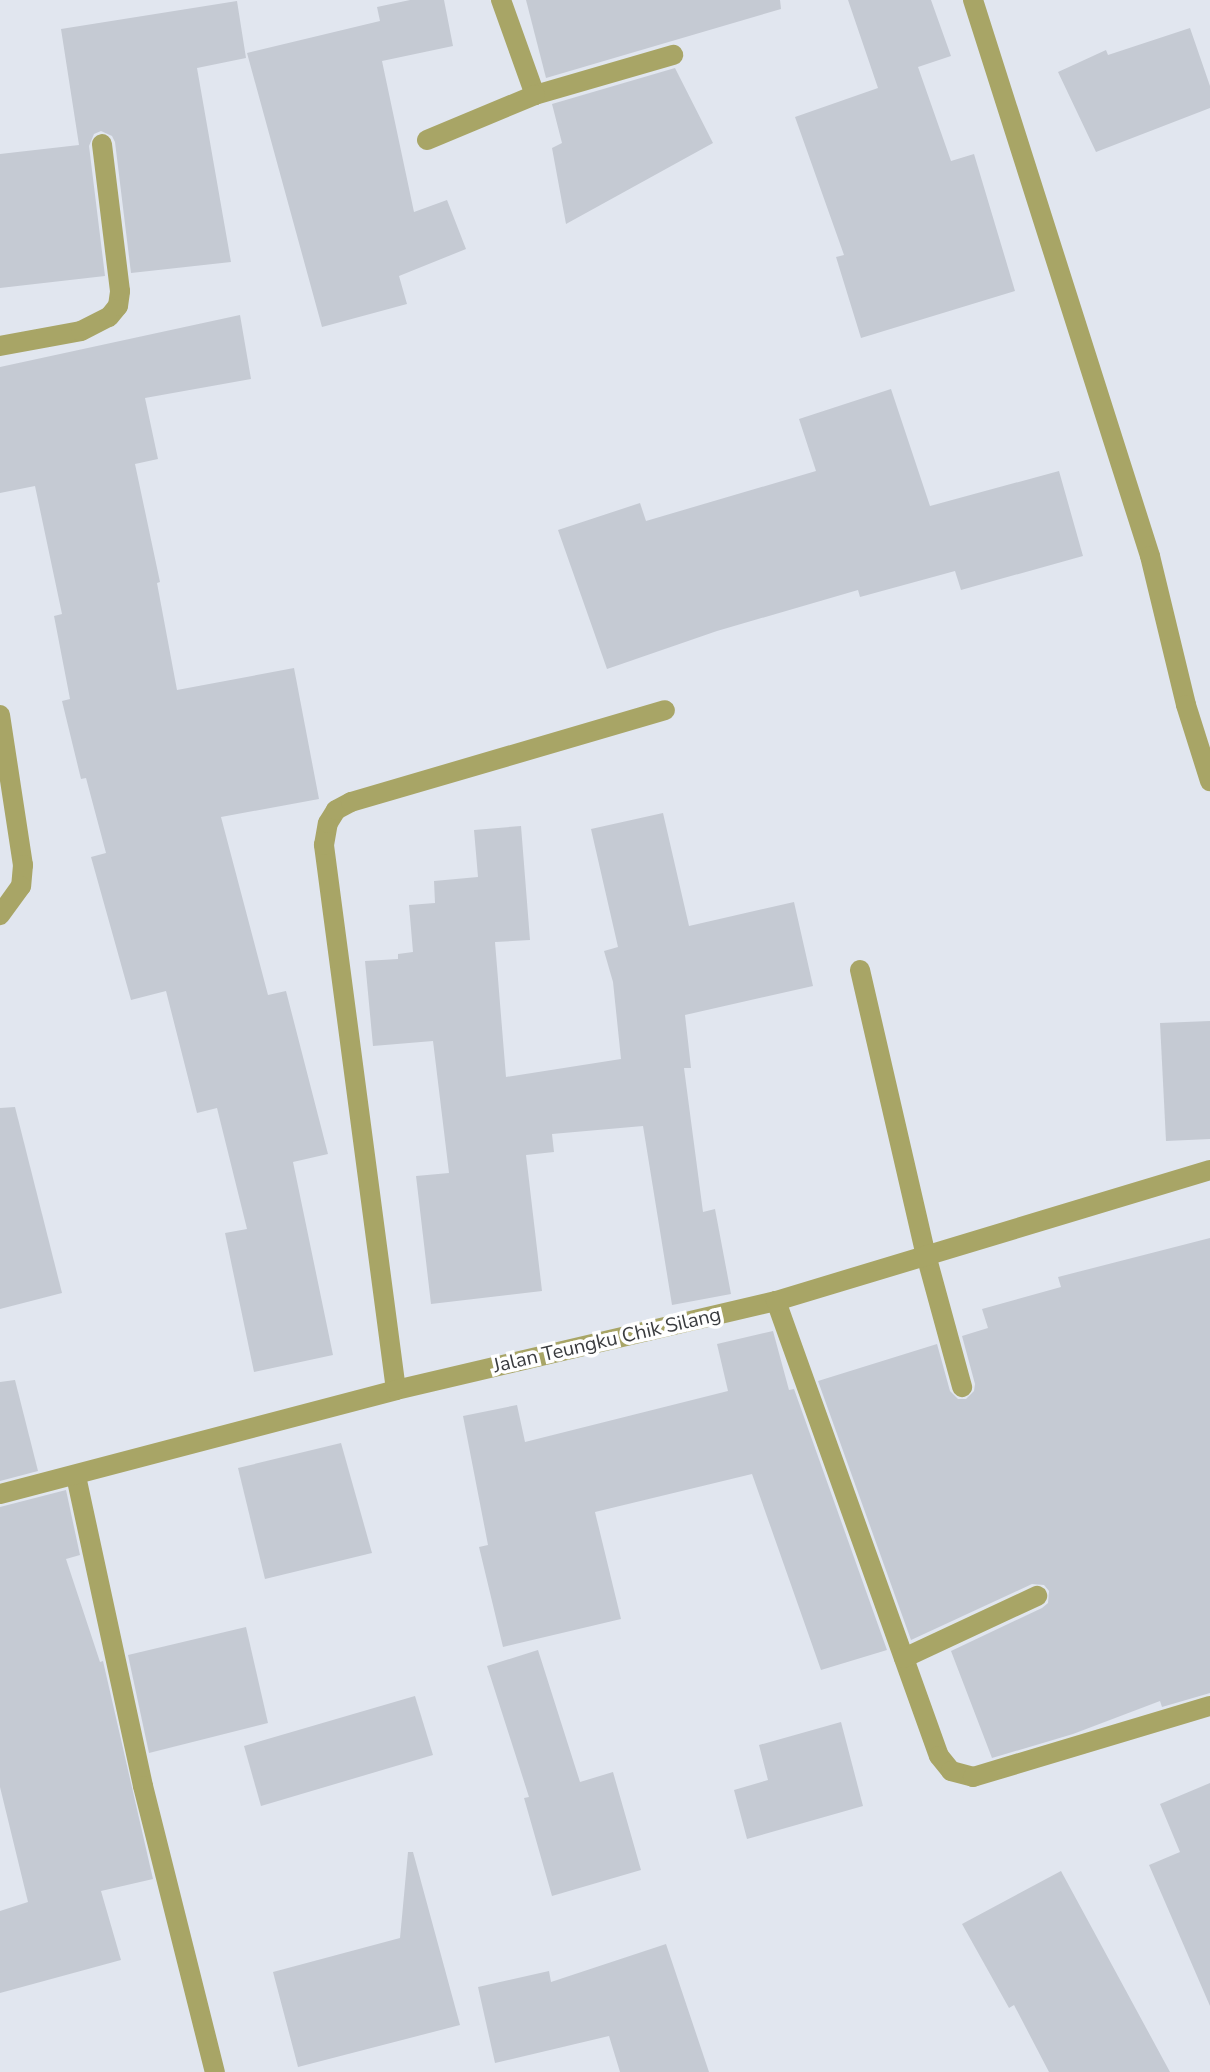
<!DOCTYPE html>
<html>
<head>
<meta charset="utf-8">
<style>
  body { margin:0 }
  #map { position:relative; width:1210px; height:2072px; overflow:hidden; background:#e1e6ef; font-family:"Nunito Sans",sans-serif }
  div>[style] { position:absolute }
  .building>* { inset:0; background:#c5cad3 }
  .service>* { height:20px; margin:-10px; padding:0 10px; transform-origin:10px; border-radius:10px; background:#a8a566 }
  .minor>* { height:20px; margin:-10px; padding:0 10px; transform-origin:10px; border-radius:10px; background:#a8a566 }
  .tertiary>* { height:20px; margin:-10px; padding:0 10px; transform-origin:10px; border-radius:10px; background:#a8a566 }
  span { translate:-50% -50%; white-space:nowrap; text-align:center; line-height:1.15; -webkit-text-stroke:7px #fff; paint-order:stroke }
  .street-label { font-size:20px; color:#3a3c3f }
</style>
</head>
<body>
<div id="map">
  <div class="building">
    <i style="clip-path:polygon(410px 0,444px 0,453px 46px,382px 61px,414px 212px,447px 200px,466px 249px,399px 276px,407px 304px,322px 327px,247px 53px,380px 21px,377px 7px)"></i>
    <i style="clip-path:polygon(526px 0,780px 0,781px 9px,546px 78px)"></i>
    <i style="clip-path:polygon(848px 0,931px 0,951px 56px,918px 67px,951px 161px,974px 154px,1015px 291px,861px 338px,836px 257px,844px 255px,795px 117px,878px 88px)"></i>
    <i style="clip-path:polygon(237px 1px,246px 58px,197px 68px,231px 262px,131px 273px,115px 142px,112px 136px,101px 131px,94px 134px,89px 146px,105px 276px,0 288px,0 154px,79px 145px,61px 29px)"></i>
    <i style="clip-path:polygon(1190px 28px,1210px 86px,1210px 108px,1096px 152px,1058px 72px,1106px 50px,1108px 55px)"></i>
    <i style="clip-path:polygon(675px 68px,713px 143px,566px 224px,552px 148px,562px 143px,552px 104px)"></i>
    <i style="clip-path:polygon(240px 315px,251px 379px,145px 398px,158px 459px,135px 464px,160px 582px,157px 583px,177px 690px,294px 668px,319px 799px,221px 817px,268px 995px,286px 991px,328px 1154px,293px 1162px,333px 1355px,254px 1372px,225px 1233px,247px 1229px,217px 1108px,197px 1113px,166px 991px,131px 1000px,91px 857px,106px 853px,86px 778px,81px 779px,62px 701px,70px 699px,54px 616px,62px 614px,35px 486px,0 493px,0 367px)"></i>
    <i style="clip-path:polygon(891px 389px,930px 506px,1059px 471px,1083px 556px,961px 590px,955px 571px,860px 597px,858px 590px,717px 631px,607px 669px,558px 530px,640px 503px,646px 521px,816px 471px,799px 419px)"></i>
    <i style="clip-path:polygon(663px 813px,689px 926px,794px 902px,813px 986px,685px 1015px,691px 1068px,684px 1068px,703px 1212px,715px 1209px,731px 1294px,672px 1305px,643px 1126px,552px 1134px,554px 1152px,526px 1155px,542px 1291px,431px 1304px,416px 1176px,449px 1173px,433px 1041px,373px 1046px,365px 961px,398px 959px,398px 954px,413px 952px,409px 905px,435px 903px,434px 881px,478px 877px,474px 830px,521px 826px,530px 940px,495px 942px,506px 1077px,621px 1059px,613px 982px,604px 951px,618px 947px,591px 829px)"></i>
    <i style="clip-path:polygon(1210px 1021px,1210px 1139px,1166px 1141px,1160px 1023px)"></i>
    <i style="clip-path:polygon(15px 1107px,62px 1293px,0 1309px,0 1108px)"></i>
    <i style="clip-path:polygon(1210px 1238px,1210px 1693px,1162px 1707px,1160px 1701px,1073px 1734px,992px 1758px,951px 1651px,1042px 1608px,1048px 1603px,1049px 1591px,1044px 1585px,1032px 1584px,911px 1640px,818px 1381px,937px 1344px,950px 1391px,958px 1399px,966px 1399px,974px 1391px,975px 1384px,962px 1336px,988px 1328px,982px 1309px,1061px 1287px,1058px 1277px)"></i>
    <i style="clip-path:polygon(773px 1331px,789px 1390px,794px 1389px,887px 1650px,821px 1670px,752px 1474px,595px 1512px,621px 1619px,503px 1647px,479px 1547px,488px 1545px,463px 1416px,517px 1405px,525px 1442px,728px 1391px,717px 1344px)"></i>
    <i style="clip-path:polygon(15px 1380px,38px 1471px,0 1481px,0 1382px)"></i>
    <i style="clip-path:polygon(341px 1443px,372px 1553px,265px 1579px,238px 1468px)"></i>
    <i style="clip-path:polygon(66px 1490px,80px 1555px,66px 1559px,100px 1662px,103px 1661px,153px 1879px,101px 1891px,121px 1960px,0 1993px,0 1911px,28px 1902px,0 1787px,0 1507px)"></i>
    <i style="clip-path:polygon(246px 1627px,268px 1723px,149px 1753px,128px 1655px)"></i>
    <i style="clip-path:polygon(538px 1650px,580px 1782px,613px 1772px,641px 1870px,552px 1896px,524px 1798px,529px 1797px,487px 1666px)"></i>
    <i style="clip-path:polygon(415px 1696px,433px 1755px,261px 1806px,244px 1746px)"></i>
    <i style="clip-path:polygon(841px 1722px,863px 1806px,747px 1839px,734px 1790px,768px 1780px,759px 1745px)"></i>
    <i style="clip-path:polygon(1210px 1783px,1210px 2006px,1149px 1865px,1180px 1852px,1160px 1804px)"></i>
    <i style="clip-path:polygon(408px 1852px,413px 1852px,460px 2025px,298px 2067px,273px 1972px,400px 1938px)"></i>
    <i style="clip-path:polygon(1061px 1871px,1170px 2072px,1049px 2072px,1014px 2005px,1009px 2008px,962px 1924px)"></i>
    <i style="clip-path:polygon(666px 1944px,709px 2072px,620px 2072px,609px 2036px,495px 2063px,478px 1987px,549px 1971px,551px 1982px)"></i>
  </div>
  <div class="service">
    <i style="left:860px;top:970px;width:293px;rotate:77deg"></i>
    <i style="left:926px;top:1255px;width:137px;rotate:74.7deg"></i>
  </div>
  <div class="minor">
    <i style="left:501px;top:0;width:101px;rotate:70.3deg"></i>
    <i style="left:535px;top:95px;width:144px;rotate:-16.2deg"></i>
    <i style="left:973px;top:0;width:583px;rotate:72.34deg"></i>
    <i style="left:1150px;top:556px;width:153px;rotate:76.4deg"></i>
    <i style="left:1186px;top:705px;width:80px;rotate:72.5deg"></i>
    <i style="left:427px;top:140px;width:117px;rotate:-22.6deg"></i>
    <i style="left:0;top:346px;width:82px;rotate:-10.5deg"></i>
    <i style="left:81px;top:331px;width:31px;rotate:-27deg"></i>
    <i style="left:109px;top:317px;width:14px;rotate:-51deg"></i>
    <i style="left:118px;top:306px;width:15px;rotate:-82deg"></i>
    <i style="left:120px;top:291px;width:148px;rotate:-97deg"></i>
    <i style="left:0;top:715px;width:152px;rotate:81.3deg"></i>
    <i style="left:23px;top:865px;width:21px;rotate:95deg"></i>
    <i style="left:21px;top:886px;width:36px;rotate:126deg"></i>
    <i style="left:776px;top:1301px;width:483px;rotate:70.3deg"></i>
    <i style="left:939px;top:1756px;width:19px;rotate:51deg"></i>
    <i style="left:951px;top:1771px;width:23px;rotate:15deg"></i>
    <i style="left:973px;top:1777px;width:247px;rotate:-16.7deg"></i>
    <i style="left:396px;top:1390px;width:550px;rotate:-97.53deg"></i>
    <i style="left:324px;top:845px;width:22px;rotate:-80deg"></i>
    <i style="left:328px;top:823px;width:15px;rotate:-58deg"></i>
    <i style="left:336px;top:810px;width:17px;rotate:-28deg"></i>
    <i style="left:351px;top:802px;width:327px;rotate:-16.3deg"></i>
    <i style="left:76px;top:1476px;width:317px;rotate:77.8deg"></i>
    <i style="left:143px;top:1786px;width:295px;rotate:75.9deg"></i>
    <i style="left:904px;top:1658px;width:147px;rotate:-25deg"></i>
  </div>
  <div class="tertiary">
    <i style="left:0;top:1494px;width:409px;rotate:-14.7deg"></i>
    <i style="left:396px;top:1390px;width:390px;rotate:-13.2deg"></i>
    <i style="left:776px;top:1301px;width:453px;rotate:-16.8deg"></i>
  </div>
  <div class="street-label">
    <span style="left:607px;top:1340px;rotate:-13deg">Jalan Teungku Chik Silang</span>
  </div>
</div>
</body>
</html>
